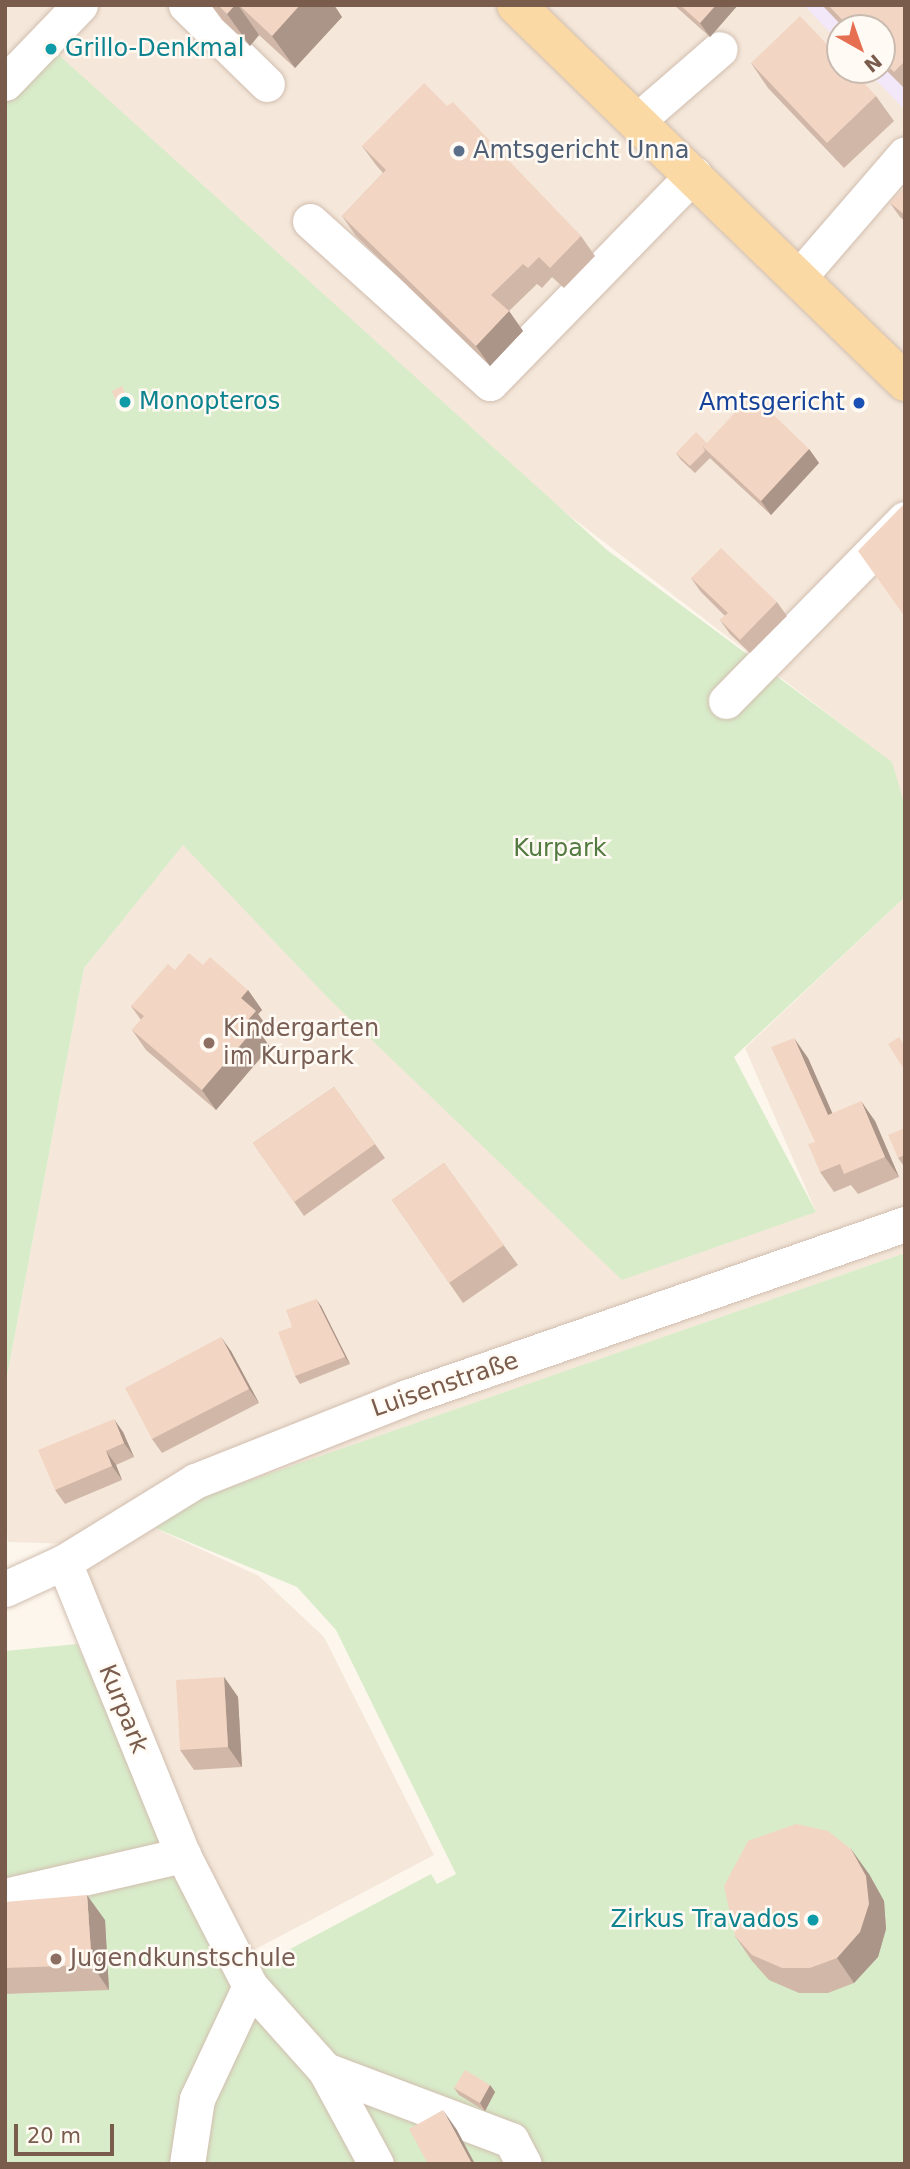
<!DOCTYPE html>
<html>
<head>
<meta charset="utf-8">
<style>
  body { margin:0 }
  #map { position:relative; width:910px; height:2169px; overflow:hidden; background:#fdf6ec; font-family:"DejaVu Sans",sans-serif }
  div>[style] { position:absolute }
  .residential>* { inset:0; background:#f5e8da }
  .education>* { inset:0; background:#f3e8fa }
  .green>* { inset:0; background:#d8ecc9 }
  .roads { filter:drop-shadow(0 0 2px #d1beb0) drop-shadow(0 0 2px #d1beb0) }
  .minor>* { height:35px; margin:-17.5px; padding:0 17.5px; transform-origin:17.5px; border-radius:17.5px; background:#fff }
  .major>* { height:38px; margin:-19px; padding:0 19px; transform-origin:19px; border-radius:19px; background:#fbd9a5 }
  .wall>* { inset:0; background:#d1b7a8 }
  .shaded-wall>* { inset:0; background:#aa9588 }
  .building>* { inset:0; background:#f3d5c3 }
  .dots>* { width:19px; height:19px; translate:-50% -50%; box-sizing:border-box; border:4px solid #fffaf3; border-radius:50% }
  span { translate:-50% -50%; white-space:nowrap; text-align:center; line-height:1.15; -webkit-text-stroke:5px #fffaf3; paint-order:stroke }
  .culture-label { font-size:24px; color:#0d838f }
  .left { translate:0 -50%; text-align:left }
  .right { translate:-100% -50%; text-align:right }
  .service-label { font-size:24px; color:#4e5e75 }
  .transit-label { font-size:24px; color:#164399 }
  .park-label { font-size:24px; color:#537a41 }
  .education-label { font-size:24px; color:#785e54 }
  .street-label { font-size:24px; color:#7a5c4d }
  .frame { position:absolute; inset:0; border:7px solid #7a5c4d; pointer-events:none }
  .north { position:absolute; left:826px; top:14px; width:70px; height:70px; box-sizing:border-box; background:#fffaf3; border:2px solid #cabbb1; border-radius:50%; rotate:140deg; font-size:19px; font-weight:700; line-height:28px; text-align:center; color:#7a5c4d }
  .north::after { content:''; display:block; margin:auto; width:24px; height:32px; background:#e76f51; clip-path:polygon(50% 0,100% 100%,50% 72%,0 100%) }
  .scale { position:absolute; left:14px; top:2124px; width:100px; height:32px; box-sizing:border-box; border:4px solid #7a5c4d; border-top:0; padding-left:9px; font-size:21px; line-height:24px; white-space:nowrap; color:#7a5c4d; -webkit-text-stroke:5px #fffaf3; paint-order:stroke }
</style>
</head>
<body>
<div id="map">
  <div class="residential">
    <i style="clip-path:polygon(evenodd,5px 5px,905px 5px,905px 806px,891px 762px,5px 83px,5px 5px,840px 28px,882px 28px,882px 70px,840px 70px,840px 28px)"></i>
    <i style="clip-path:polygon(183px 844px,816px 1212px,745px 1048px,905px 897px,905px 1253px,137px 1520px,259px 1576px,324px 1637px,434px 1855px,254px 1950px,193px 1843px,76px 1544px,8px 1542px,5px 1510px,5px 1387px,84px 968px)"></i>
  </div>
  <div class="education">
    <i style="clip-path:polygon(804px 5px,905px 5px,905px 110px,866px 70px,882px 70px,882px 28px,840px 28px,840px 43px)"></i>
  </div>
  <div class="green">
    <i style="clip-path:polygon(41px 39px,607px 550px,892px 762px,905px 806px,905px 897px,734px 1057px,816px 1212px,622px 1280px,329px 999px,183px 845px,84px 968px,5px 1387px,5px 83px)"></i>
    <i style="clip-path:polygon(905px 1253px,905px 2164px,5px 2164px,5px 1651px,77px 1644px,170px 1852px,258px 1975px,264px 1972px,260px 1965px,431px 1874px,437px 1884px,456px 1874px,336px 1630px,297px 1587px,136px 1520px)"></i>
  </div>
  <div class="roads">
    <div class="minor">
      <i style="left:186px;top:5px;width:113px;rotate:44.3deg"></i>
      <i style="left:5px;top:83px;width:108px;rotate:-46.1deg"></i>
      <i style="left:638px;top:120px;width:108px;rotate:-40.9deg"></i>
      <i style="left:310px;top:221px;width:242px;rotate:42deg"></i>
      <i style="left:490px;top:383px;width:292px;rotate:-45.7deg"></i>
      <i style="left:799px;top:277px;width:162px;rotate:-49.2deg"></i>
      <i style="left:726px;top:701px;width:255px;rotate:-45.5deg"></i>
      <i style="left:64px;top:1562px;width:316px;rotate:67.9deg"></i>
      <i style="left:183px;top:1855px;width:147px;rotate:62.9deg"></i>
      <i style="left:250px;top:1986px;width:113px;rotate:48.2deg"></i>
      <i style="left:325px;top:2070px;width:107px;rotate:61.5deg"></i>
      <i style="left:5px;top:1589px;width:65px;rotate:-24.6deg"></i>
      <i style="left:64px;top:1562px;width:154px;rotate:-31.7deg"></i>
      <i style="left:195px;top:1481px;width:228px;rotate:-21.6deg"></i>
      <i style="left:407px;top:1397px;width:527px;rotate:-19.16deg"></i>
      <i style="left:5px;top:1896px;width:183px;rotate:-13deg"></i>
      <i style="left:325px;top:2070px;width:199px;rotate:20.6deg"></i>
      <i style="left:511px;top:2140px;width:27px;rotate:62deg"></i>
      <i style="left:187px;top:2164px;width:66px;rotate:-81.3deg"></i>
      <i style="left:197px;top:2099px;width:125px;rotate:-64.9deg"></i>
    </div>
    <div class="major">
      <i style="left:516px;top:5px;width:542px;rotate:44.1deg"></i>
    </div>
  </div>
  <div class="wall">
    <i style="clip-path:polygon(211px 5px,334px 5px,342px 17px,295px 68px,259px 35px,250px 46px,222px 20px)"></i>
    <i style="clip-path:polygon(674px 5px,738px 5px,710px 37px)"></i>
    <i style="clip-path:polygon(822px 5px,905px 5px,905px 89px,882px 66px,882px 28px,844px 28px)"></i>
    <i style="clip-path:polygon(751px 63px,876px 96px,894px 121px,844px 168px,768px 88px)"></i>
    <i style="clip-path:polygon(447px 106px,581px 236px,595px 256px,564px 288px,552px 277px,542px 288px,537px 284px,509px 311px,523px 331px,490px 366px,356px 236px,342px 216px,383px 173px,376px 165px,362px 146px)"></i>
    <i style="clip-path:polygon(905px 188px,905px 221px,900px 217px,890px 203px)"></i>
    <i style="clip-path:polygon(127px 394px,132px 404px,121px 409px,116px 401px)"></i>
    <i style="clip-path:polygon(707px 443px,809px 449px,819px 463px,771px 515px,713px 461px,710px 458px,695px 473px,681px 460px,676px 453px)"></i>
    <i style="clip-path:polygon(691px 578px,777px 602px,787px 616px,750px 653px,730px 634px,720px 620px,725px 616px,701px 592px)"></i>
    <i style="clip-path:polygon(175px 970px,248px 990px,262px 1010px,258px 1014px,270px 1031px,263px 1037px,270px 1047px,216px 1110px,146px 1050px,132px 1030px,141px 1020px,131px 1006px)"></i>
    <i style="clip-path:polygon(808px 1058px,832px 1113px,875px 1121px,899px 1177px,858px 1194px,851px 1185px,834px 1192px,820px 1172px,815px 1142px)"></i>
    <i style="clip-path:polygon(334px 1087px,385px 1158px,304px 1216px,253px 1143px)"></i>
    <i style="clip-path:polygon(905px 1128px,905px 1164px,903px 1165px,898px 1158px)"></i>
    <i style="clip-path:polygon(444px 1163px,518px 1265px,463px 1303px,392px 1200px)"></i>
    <i style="clip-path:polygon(321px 1306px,350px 1364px,300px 1384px,295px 1376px,292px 1327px)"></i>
    <i style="clip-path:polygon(231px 1351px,259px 1403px,162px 1453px,152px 1439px)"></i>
    <i style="clip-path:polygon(123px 1432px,134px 1457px,116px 1465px,122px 1480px,65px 1504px,55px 1490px)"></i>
    <i style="clip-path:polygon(224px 1677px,238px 1697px,242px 1767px,194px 1770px,180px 1750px)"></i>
    <i style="clip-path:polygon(869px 1874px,884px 1901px,886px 1929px,878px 1957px,854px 1983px,828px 1993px,799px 1993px,769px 1980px,752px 1961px,735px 1936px)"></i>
    <i style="clip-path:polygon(5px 1902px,105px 1920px,109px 1990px,5px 1994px)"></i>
    <i style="clip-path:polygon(490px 2085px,495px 2092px,485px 2111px,459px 2095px,454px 2088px)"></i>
  </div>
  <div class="shaded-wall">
    <i style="clip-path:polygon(235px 5px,238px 5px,259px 35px,250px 46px,227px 14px)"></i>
    <i style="clip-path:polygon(300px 5px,334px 5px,342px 17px,295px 68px,272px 36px)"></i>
    <i style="clip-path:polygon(716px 5px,738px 5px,710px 37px,700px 23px)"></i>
    <i style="clip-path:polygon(509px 311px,523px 331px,490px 366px,476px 346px)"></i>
    <i style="clip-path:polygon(809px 449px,819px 463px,771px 515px,761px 501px)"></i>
    <i style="clip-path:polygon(248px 990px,262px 1010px,258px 1014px,270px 1031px,263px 1037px,270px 1047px,216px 1110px,202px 1090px,248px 1020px,241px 998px)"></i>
    <i style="clip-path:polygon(794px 1038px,808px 1058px,842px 1135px,828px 1115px)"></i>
    <i style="clip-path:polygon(861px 1101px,875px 1121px,899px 1177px,885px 1157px)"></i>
    <i style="clip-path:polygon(316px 1299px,321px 1306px,350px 1364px,345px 1357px)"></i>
    <i style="clip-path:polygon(221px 1337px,231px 1351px,259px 1403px,249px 1389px)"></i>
    <i style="clip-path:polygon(114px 1419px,123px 1432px,134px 1457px,124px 1443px)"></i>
    <i style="clip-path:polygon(106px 1451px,116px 1465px,122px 1480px,112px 1466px)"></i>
    <i style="clip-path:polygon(224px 1677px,238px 1697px,242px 1767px,228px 1747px)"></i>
    <i style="clip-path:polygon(851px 1849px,869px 1874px,884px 1901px,886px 1929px,878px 1957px,854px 1983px,837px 1958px)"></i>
    <i style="clip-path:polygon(87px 1895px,105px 1920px,109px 1990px,92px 1965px)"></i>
    <i style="clip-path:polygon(490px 2085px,495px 2092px,485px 2111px,480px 2103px)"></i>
    <i style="clip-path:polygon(443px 2110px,457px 2130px,475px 2164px,472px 2164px)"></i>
  </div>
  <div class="building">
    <i style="clip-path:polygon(218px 5px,235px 5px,227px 14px)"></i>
    <i style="clip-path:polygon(239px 5px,300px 5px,272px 36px)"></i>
    <i style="clip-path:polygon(680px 5px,716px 5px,700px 23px)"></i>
    <i style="clip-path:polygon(828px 5px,905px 5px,905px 61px,894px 72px,882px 60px,882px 28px,850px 28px)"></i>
    <i style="clip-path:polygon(800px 16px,840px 58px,840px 70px,852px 70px,876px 96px,827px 143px,751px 63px)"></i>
    <i style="clip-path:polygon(424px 83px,447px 106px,453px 102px,581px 236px,550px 268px,539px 257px,528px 268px,523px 264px,491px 295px,509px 311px,476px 346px,342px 216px,386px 170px,362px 146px)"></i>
    <i style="clip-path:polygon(905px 188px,905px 215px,890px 203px)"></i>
    <i style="clip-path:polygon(122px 386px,127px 397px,116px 401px,112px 391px)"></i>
    <i style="clip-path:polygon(752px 394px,809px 449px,761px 501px,703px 447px)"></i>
    <i style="clip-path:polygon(696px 432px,707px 443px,703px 447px,705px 451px,690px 466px,676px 453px)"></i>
    <i style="clip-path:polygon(905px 503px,905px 617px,858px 551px)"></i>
    <i style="clip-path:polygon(721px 548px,777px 602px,740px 640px,720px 620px,728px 613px,691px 578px)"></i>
    <i style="clip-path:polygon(189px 953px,203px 965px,210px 957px,248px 990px,241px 998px,256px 1011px,248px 1020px,256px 1027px,202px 1090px,132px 1030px,144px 1016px,131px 1006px,168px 964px,175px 970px)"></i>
    <i style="clip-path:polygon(899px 1037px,905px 1046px,905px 1071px,888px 1044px)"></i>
    <i style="clip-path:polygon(794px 1038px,828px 1115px,861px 1101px,885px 1157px,844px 1174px,840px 1164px,820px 1172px,808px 1144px,815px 1142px,771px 1047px)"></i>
    <i style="clip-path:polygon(334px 1087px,375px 1144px,294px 1202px,253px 1143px)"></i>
    <i style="clip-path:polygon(905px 1128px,905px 1155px,898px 1158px,888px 1135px)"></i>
    <i style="clip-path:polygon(444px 1163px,504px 1245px,449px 1283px,392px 1200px)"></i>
    <i style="clip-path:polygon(316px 1299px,345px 1357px,295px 1376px,278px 1332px,292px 1327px,286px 1310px)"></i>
    <i style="clip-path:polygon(221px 1337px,249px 1389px,152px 1439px,125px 1388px)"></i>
    <i style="clip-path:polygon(114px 1419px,124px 1443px,106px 1451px,112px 1466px,55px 1490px,38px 1450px)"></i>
    <i style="clip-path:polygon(224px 1677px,228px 1747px,180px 1750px,176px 1680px)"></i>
    <i style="clip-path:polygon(796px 1824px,828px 1831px,851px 1849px,866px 1876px,869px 1904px,860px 1932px,837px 1958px,810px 1968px,782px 1968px,752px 1955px,735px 1936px,724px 1886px,748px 1841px)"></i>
    <i style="clip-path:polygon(87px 1895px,92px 1965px,5px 1968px,5px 1902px)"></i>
    <i style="clip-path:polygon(465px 2070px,490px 2085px,480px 2103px,454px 2088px)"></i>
    <i style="clip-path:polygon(443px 2110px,472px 2164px,428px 2164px,409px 2129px)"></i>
  </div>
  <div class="dots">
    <i style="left:51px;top:49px;background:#0f9aa8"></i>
    <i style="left:459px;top:151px;background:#5c6f8a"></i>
    <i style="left:125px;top:402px;background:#0f9aa8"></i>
    <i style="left:859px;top:403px;background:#1a4fb4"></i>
    <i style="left:209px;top:1043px;background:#8d6e63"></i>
    <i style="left:813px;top:1920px;background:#0f9aa8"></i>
    <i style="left:56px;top:1959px;background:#8d6e63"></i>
  </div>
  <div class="culture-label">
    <span class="left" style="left:65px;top:49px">Grillo-Denkmal</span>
    <span class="left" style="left:139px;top:402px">Monopteros</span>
    <span class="right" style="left:799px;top:1920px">Zirkus Travados</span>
  </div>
  <div class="service-label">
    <span class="left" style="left:473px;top:151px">Amtsgericht Unna</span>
  </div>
  <div class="transit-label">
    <span class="right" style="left:845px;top:403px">Amtsgericht</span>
  </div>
  <div class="park-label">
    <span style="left:560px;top:849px">Kurpark</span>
  </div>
  <div class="education-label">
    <span class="left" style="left:223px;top:1043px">Kindergarten<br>im Kurpark</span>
    <span class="left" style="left:70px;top:1959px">Jugendkunstschule</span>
  </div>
  <div class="street-label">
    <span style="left:445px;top:1385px;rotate:-19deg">Luisenstraße</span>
    <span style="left:123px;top:1709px;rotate:68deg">Kurpark</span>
  </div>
  <div class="frame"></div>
  <div class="north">N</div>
  <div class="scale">20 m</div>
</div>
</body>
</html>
